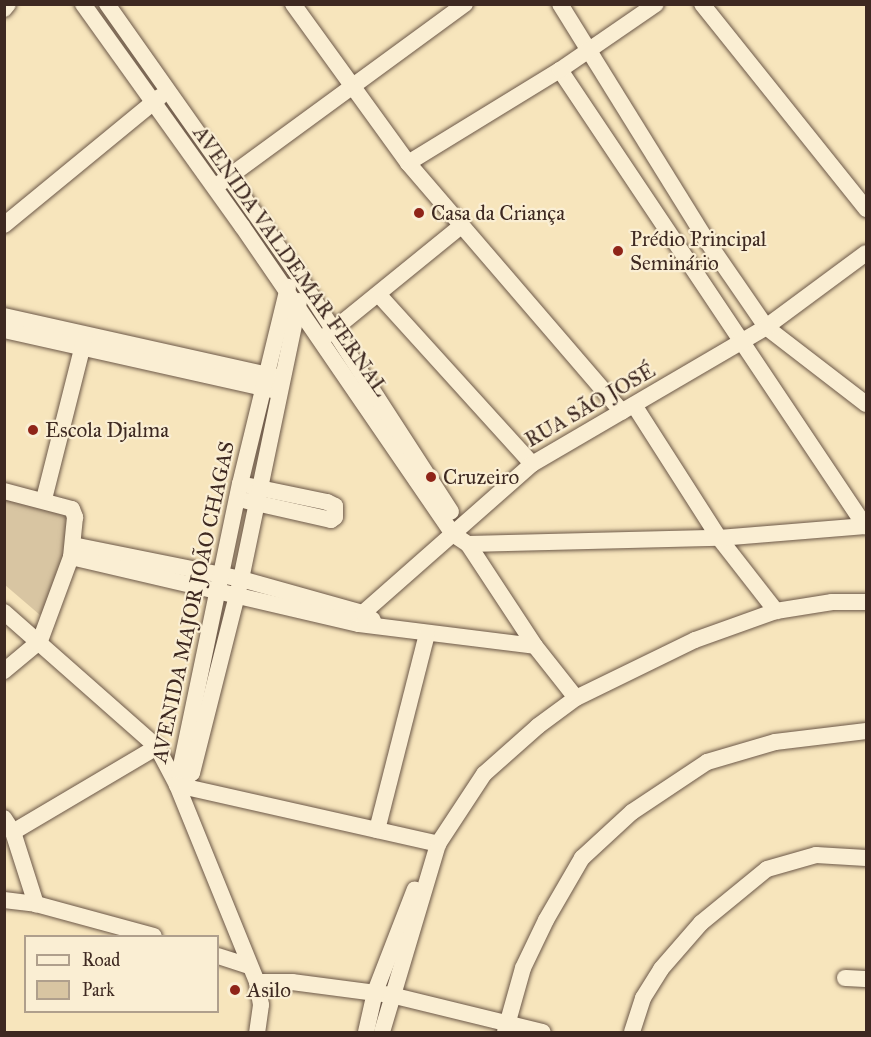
<!DOCTYPE html>
<html>
<head>
<meta charset="utf-8">
<style>
  body { margin:0 }
  #map { position:relative; width:871px; height:1037px; overflow:hidden; background:#f7e5bc; font-family:"IM FELL Great Primer",serif }
  div>[style] { position:absolute }
  .green>* { inset:0; background:#d8c5a2 }
  .roads { filter:drop-shadow(0 0 2px #6c5848) drop-shadow(0 0 2px #6c5848) }
  .minor>* { height:16px; margin:-8px; padding:0 8px; transform-origin:8px; border-radius:8px; background:#faeed3 }
  .dots>* { width:16px; height:16px; translate:-50% -50%; box-sizing:border-box; border:3px solid #faeed3; border-radius:50% }
  span { translate:-50% -50%; white-space:nowrap; text-align:center; line-height:1.15; -webkit-text-stroke:4.5px #faeed3; paint-order:stroke }
  .poi-label { font-size:21px; color:#3e2921 }
  .left { translate:0 -50%; text-align:left }
  .street-label { font-size:21px; color:#3e2921 }
  .frame { position:absolute; inset:0; border:6px solid #3e2921; pointer-events:none }
  .legend { position:absolute; left:24px; top:935px; width:195px; height:78px; box-sizing:border-box; background:#faeed3; border:2px solid #af9f8c; margin:0; padding:8px 10px; list-style:none; font-size:18px; color:#3e2921 }
  .legend li { display:flex; align-items:center; gap:12px; height:30px }
  .legend b { width:30px; border:2px solid #af9f8c }
</style>
</head>
<body>
<div id="map">
  <div class="green">
    <i style="clip-path:polygon(5px 494px,68px 509px,69px 555px,46px 612px,40px 615px,5px 585px)"></i>
  </div>
  <div class="roads">
    <div class="minor">
      <i style="left:83px;top:4px;width:273px;rotate:54.4deg"></i>
      <i style="left:242px;top:226px;width:373px;rotate:55.6deg"></i>
      <i style="left:453px;top:534px;width:18px;rotate:34deg"></i>
      <i style="left:468px;top:544px;width:122px;rotate:56.7deg"></i>
      <i style="left:535px;top:646px;width:66px;rotate:51.7deg"></i>
      <i style="left:107px;top:4px;width:324px;rotate:54.8deg"></i>
      <i style="left:294px;top:269px;width:289px;rotate:57.1deg"></i>
      <i style="left:293px;top:4px;width:196px;rotate:54.1deg"></i>
      <i style="left:408px;top:163px;width:328px;rotate:49.3deg"></i>
      <i style="left:560px;top:4px;width:279px;rotate:58.2deg"></i>
      <i style="left:707px;top:241px;width:104px;rotate:55.5deg"></i>
      <i style="left:766px;top:327px;width:126px;rotate:37.6deg"></i>
      <i style="left:702px;top:4px;width:263px;rotate:51.3deg"></i>
      <i style="left:4px;top:9px;width:6px;rotate:-51deg"></i>
      <i style="left:560px;top:70px;width:549px;rotate:56.22deg"></i>
      <i style="left:408px;top:163px;width:178px;rotate:-31.5deg"></i>
      <i style="left:560px;top:70px;width:116px;rotate:-34.5deg"></i>
      <i style="left:219px;top:184px;width:305px;rotate:-36.2deg"></i>
      <i style="left:4px;top:225px;width:202px;rotate:-39.4deg"></i>
      <i style="left:379px;top:295px;width:228px;rotate:47.8deg"></i>
      <i style="left:4px;top:316px;width:279px;rotate:12.6deg"></i>
      <i style="left:4px;top:330px;width:276px;rotate:12.6deg"></i>
      <i style="left:327px;top:335px;width:173px;rotate:-39.1deg"></i>
      <i style="left:634px;top:405px;width:158px;rotate:57.4deg"></i>
      <i style="left:719px;top:538px;width:93px;rotate:52deg"></i>
      <i style="left:4px;top:491px;width:70px;rotate:14.8deg"></i>
      <i style="left:72px;top:509px;width:9px;rotate:69deg"></i>
      <i style="left:75px;top:517px;width:40px;rotate:95.7deg"></i>
      <i style="left:71px;top:557px;width:90px;rotate:110.3deg"></i>
      <i style="left:40px;top:641px;width:47px;rotate:140.2deg"></i>
      <i style="left:44px;top:499px;width:167px;rotate:-75.8deg"></i>
      <i style="left:247px;top:501px;width:86px;rotate:12.7deg"></i>
      <i style="left:331px;top:520px;width:5px;rotate:-37deg"></i>
      <i style="left:335px;top:517px;width:11px;rotate:-90deg"></i>
      <i style="left:335px;top:506px;width:9px;rotate:-153deg"></i>
      <i style="left:327px;top:502px;width:79px;rotate:-168.3deg"></i>
      <i style="left:468px;top:544px;width:251px;rotate:-1.4deg"></i>
      <i style="left:719px;top:538px;width:147px;rotate:-4.7deg"></i>
      <i style="left:73px;top:545px;width:171px;rotate:11.4deg"></i>
      <i style="left:241px;top:579px;width:127px;rotate:15.6deg"></i>
      <i style="left:363px;top:613px;width:12px;rotate:35deg"></i>
      <i style="left:71px;top:557px;width:296px;rotate:13.1deg"></i>
      <i style="left:359px;top:624px;width:177px;rotate:7.1deg"></i>
      <i style="left:4px;top:612px;width:204px;rotate:41.4deg"></i>
      <i style="left:157px;top:747px;width:43px;rotate:62.2deg"></i>
      <i style="left:177px;top:785px;width:213px;rotate:67.9deg"></i>
      <i style="left:257px;top:982px;width:23px;rotate:80deg"></i>
      <i style="left:261px;top:1005px;width:27px;rotate:98deg"></i>
      <i style="left:359px;top:624px;width:12px;rotate:-70deg"></i>
      <i style="left:363px;top:613px;width:225px;rotate:-41.4deg"></i>
      <i style="left:532px;top:464px;width:271px;rotate:-30.3deg"></i>
      <i style="left:766px;top:327px;width:124px;rotate:-36.5deg"></i>
      <i style="left:177px;top:785px;width:308px;rotate:-78.2deg"></i>
      <i style="left:240px;top:484px;width:203px;rotate:-76.3deg"></i>
      <i style="left:177px;top:785px;width:19px;rotate:-39deg"></i>
      <i style="left:192px;top:773px;width:200px;rotate:-75.8deg"></i>
      <i style="left:241px;top:579px;width:284px;rotate:-78.2deg"></i>
      <i style="left:177px;top:785px;width:268px;rotate:12.7deg"></i>
      <i style="left:4px;top:818px;width:17px;rotate:57deg"></i>
      <i style="left:13px;top:832px;width:76px;rotate:72.3deg"></i>
      <i style="left:377px;top:830px;width:202px;rotate:-75.7deg"></i>
      <i style="left:13px;top:832px;width:167px;rotate:-30.6deg"></i>
      <i style="left:4px;top:900px;width:32px;rotate:7deg"></i>
      <i style="left:36px;top:904px;width:122px;rotate:15.2deg"></i>
      <i style="left:218px;top:956px;width:33px;rotate:18deg"></i>
      <i style="left:845px;top:978px;width:21px;rotate:3deg"></i>
      <i style="left:257px;top:982px;width:35px"></i>
      <i style="left:292px;top:982px;width:100px;rotate:7.5deg"></i>
      <i style="left:391px;top:995px;width:156px;rotate:13.7deg"></i>
      <i style="left:366px;top:1032px;width:41px;rotate:-77.3deg"></i>
      <i style="left:375px;top:992px;width:110px;rotate:-68.8deg"></i>
      <i style="left:382px;top:1032px;width:196px;rotate:-73.4deg"></i>
      <i style="left:438px;top:844px;width:84px;rotate:-56.7deg"></i>
      <i style="left:484px;top:774px;width:72px;rotate:-41.6deg"></i>
      <i style="left:538px;top:726px;width:47px;rotate:-36.4deg"></i>
      <i style="left:576px;top:698px;width:132px;rotate:-26deg"></i>
      <i style="left:695px;top:640px;width:86px;rotate:-19.7deg"></i>
      <i style="left:776px;top:611px;width:57px;rotate:-9.1deg"></i>
      <i style="left:832px;top:602px;width:34px"></i>
      <i style="left:505px;top:1032px;width:66px;rotate:-74.3deg"></i>
      <i style="left:523px;top:968px;width:53px;rotate:-64.4deg"></i>
      <i style="left:546px;top:920px;width:72px;rotate:-59.9deg"></i>
      <i style="left:582px;top:858px;width:68px;rotate:-42.6deg"></i>
      <i style="left:632px;top:812px;width:90px;rotate:-33.7deg"></i>
      <i style="left:707px;top:762px;width:71px;rotate:-16.4deg"></i>
      <i style="left:775px;top:742px;width:92px;rotate:-6.9deg"></i>
      <i style="left:632px;top:1032px;width:36px;rotate:-72deg"></i>
      <i style="left:643px;top:998px;width:34px;rotate:-58deg"></i>
      <i style="left:661px;top:969px;width:61px;rotate:-49deg"></i>
      <i style="left:701px;top:923px;width:85px;rotate:-39.3deg"></i>
      <i style="left:767px;top:869px;width:51px;rotate:-15.9deg"></i>
      <i style="left:816px;top:855px;width:50px;rotate:3.4deg"></i>
    </div>
  </div>
  <div class="dots">
    <i style="left:419px;top:213px;background:#8f2418"></i>
    <i style="left:618px;top:251px;background:#8f2418"></i>
    <i style="left:33px;top:430px;background:#8f2418"></i>
    <i style="left:431px;top:477px;background:#8f2418"></i>
    <i style="left:235px;top:990px;background:#8f2418"></i>
  </div>
  <div class="poi-label">
    <span class="left" style="left:431px;top:213px">Casa da Criança</span>
    <span class="left" style="left:630px;top:251px">Prédio Principal<br>Seminário</span>
    <span class="left" style="left:45px;top:430px">Escola Djalma</span>
    <span class="left" style="left:443px;top:477px">Cruzeiro</span>
    <span class="left" style="left:247px;top:990px">Asilo</span>
  </div>
  <div class="street-label">
    <span style="left:291px;top:261px;rotate:55deg">AVENIDA VALDEMAR FERNAL</span>
    <span style="left:590px;top:405px;rotate:-30deg">RUA SÃO JOSÉ</span>
    <span style="left:193px;top:602px;rotate:-78deg">AVENIDA MAJOR JOÃO CHAGAS</span>
  </div>
  <div class="frame"></div>
  <ul class="legend">
  <li><b style="height:8px;background:#faeed3"></b>Road</li>
  <li><b style="height:16px;background:#d8c5a2"></b>Park</li>
  </ul>
</div>
</body>
</html>
